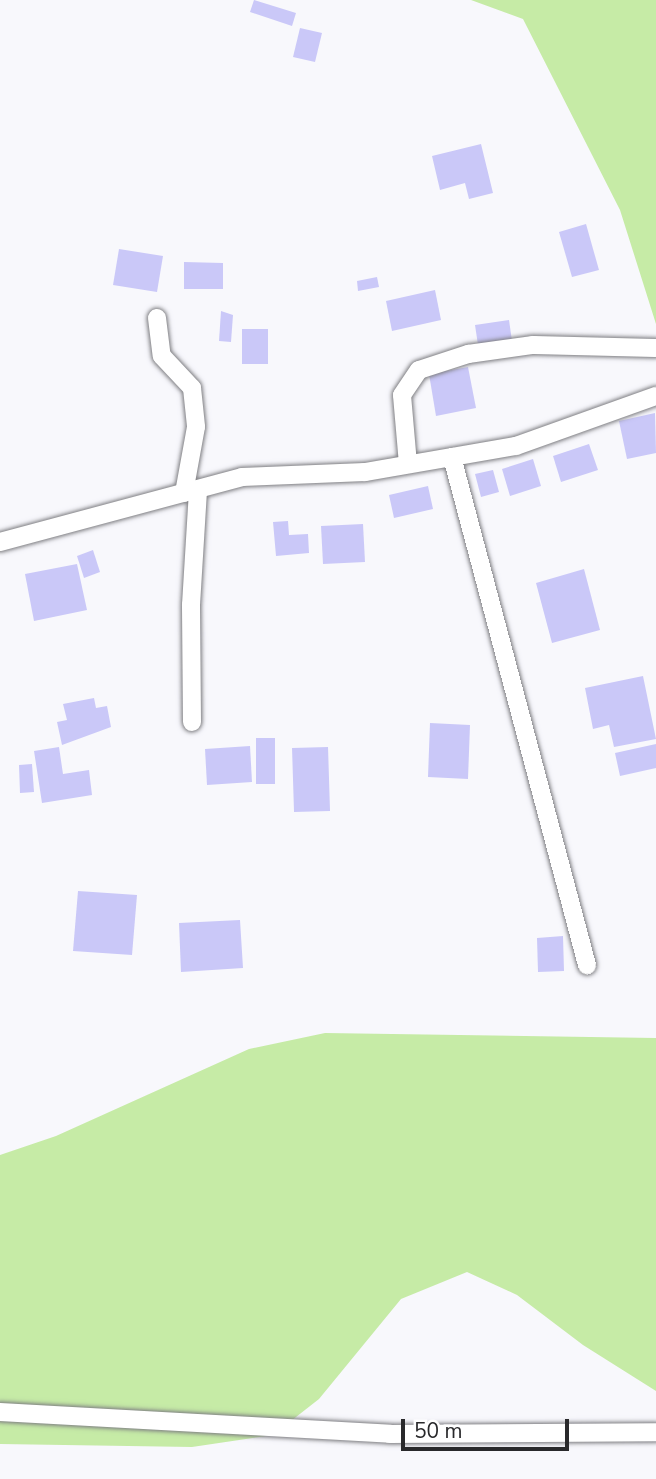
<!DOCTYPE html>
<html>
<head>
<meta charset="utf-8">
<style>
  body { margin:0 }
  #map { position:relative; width:656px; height:1479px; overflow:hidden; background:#f8f8fc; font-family:"Nunito Sans",sans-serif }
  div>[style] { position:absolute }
  .green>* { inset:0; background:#c6eba6 }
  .building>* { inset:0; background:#cac8f8 }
  .roads { filter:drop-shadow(0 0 2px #7f7f83) drop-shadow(0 0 2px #7f7f83) }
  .minor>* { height:18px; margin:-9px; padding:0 9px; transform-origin:9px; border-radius:9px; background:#fff }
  span { translate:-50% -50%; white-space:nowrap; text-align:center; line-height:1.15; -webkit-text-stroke:6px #fff; paint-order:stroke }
  .scale { position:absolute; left:401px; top:1419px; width:168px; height:32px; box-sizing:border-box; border:4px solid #29292b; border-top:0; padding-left:9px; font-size:21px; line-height:24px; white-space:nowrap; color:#29292b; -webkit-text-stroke:5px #fff; paint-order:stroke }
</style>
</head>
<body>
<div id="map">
  <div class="green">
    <i style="clip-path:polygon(471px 0,656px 0,656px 324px,620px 210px,523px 19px)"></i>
    <i style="clip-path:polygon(325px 1033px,656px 1038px,656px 1391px,583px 1345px,517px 1295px,467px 1272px,401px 1299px,319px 1399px,273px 1435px,192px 1447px,0 1444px,0 1155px,56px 1136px,249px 1049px)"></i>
  </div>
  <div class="building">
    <i style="clip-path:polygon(254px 0,296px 13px,292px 26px,250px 12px)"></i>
    <i style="clip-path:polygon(300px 28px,322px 33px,315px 62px,293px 57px)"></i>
    <i style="clip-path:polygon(481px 144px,493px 193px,469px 199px,465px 183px,440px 190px,432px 156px)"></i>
    <i style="clip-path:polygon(586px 224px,599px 270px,572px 277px,559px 232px)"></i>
    <i style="clip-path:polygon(119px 249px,163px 256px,157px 292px,113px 285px)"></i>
    <i style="clip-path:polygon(184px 262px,223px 263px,223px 289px,184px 289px)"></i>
    <i style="clip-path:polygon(377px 277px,379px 287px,358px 291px,357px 281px)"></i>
    <i style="clip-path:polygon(435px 290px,441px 320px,392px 331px,386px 301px)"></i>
    <i style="clip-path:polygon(221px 311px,233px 315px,231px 342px,219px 341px)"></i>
    <i style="clip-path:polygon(509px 320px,512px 341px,478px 345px,475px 325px)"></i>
    <i style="clip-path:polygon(242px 329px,268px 329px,268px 364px,242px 364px)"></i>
    <i style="clip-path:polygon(468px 367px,476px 408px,436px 416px,429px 374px)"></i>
    <i style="clip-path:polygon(655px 413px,656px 453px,627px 459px,619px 421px)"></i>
    <i style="clip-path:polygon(589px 444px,598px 470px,561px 482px,553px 456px)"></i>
    <i style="clip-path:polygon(533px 459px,541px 486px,510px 496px,502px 469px)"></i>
    <i style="clip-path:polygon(493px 470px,499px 492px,481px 497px,475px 474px)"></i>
    <i style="clip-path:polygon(428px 486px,433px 509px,394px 518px,389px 495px)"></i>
    <i style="clip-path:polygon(288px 521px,289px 535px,308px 534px,309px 553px,276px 556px,273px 522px)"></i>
    <i style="clip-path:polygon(363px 524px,365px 562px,323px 564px,321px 526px)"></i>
    <i style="clip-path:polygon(93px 550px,100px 572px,84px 578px,77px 556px)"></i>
    <i style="clip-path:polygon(77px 564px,87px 610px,34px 621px,25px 574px)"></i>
    <i style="clip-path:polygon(584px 569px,600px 630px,552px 643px,536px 583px)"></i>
    <i style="clip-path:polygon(643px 676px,656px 739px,614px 747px,609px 725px,593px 729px,585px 688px)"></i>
    <i style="clip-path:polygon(94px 698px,96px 708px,107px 706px,111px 727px,62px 745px,57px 722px,67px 720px,63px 704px)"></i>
    <i style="clip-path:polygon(430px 723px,470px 725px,468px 779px,428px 777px)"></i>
    <i style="clip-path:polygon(256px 738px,275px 738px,275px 784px,256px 784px)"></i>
    <i style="clip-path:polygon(656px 744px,656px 768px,620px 776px,615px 753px)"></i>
    <i style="clip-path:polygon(250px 746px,252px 782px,207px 785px,205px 749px)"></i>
    <i style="clip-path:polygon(59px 747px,63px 774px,89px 770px,92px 795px,42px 803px,34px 751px)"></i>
    <i style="clip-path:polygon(328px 747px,330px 811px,294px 812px,292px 748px)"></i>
    <i style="clip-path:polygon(32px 764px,34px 792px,20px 793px,19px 765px)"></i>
    <i style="clip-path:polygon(78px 891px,137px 895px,132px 955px,73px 951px)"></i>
    <i style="clip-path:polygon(240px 920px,243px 968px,181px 972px,179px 923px)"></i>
    <i style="clip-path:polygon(563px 936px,564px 971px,538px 972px,537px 938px)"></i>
  </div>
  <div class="roads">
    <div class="minor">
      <i style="left:157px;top:318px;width:38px;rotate:83deg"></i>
      <i style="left:162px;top:356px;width:44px;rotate:46.8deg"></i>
      <i style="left:192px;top:388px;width:39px;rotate:84deg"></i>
      <i style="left:196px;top:427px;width:67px;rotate:100.3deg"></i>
      <i style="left:452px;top:457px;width:526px;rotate:75.12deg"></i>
      <i style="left:408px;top:464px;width:69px;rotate:-95deg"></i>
      <i style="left:402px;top:395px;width:30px;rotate:-56deg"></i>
      <i style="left:419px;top:370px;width:52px;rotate:-18.1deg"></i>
      <i style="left:468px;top:354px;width:66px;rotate:-7.9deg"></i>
      <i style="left:533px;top:345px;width:123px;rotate:1.4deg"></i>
      <i style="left:0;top:542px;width:251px;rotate:-15deg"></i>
      <i style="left:242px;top:477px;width:123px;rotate:-2.3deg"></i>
      <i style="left:365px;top:472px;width:153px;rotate:-9.8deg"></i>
      <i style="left:516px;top:446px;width:149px;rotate:-19.7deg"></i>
      <i style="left:192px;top:722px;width:117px;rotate:-90.5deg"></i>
      <i style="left:191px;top:605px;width:116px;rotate:-86.5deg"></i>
      <i style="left:0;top:1412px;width:391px;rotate:3.2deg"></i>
      <i style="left:390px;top:1434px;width:266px;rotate:-0.4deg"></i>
    </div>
  </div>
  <div class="scale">50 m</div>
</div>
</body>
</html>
